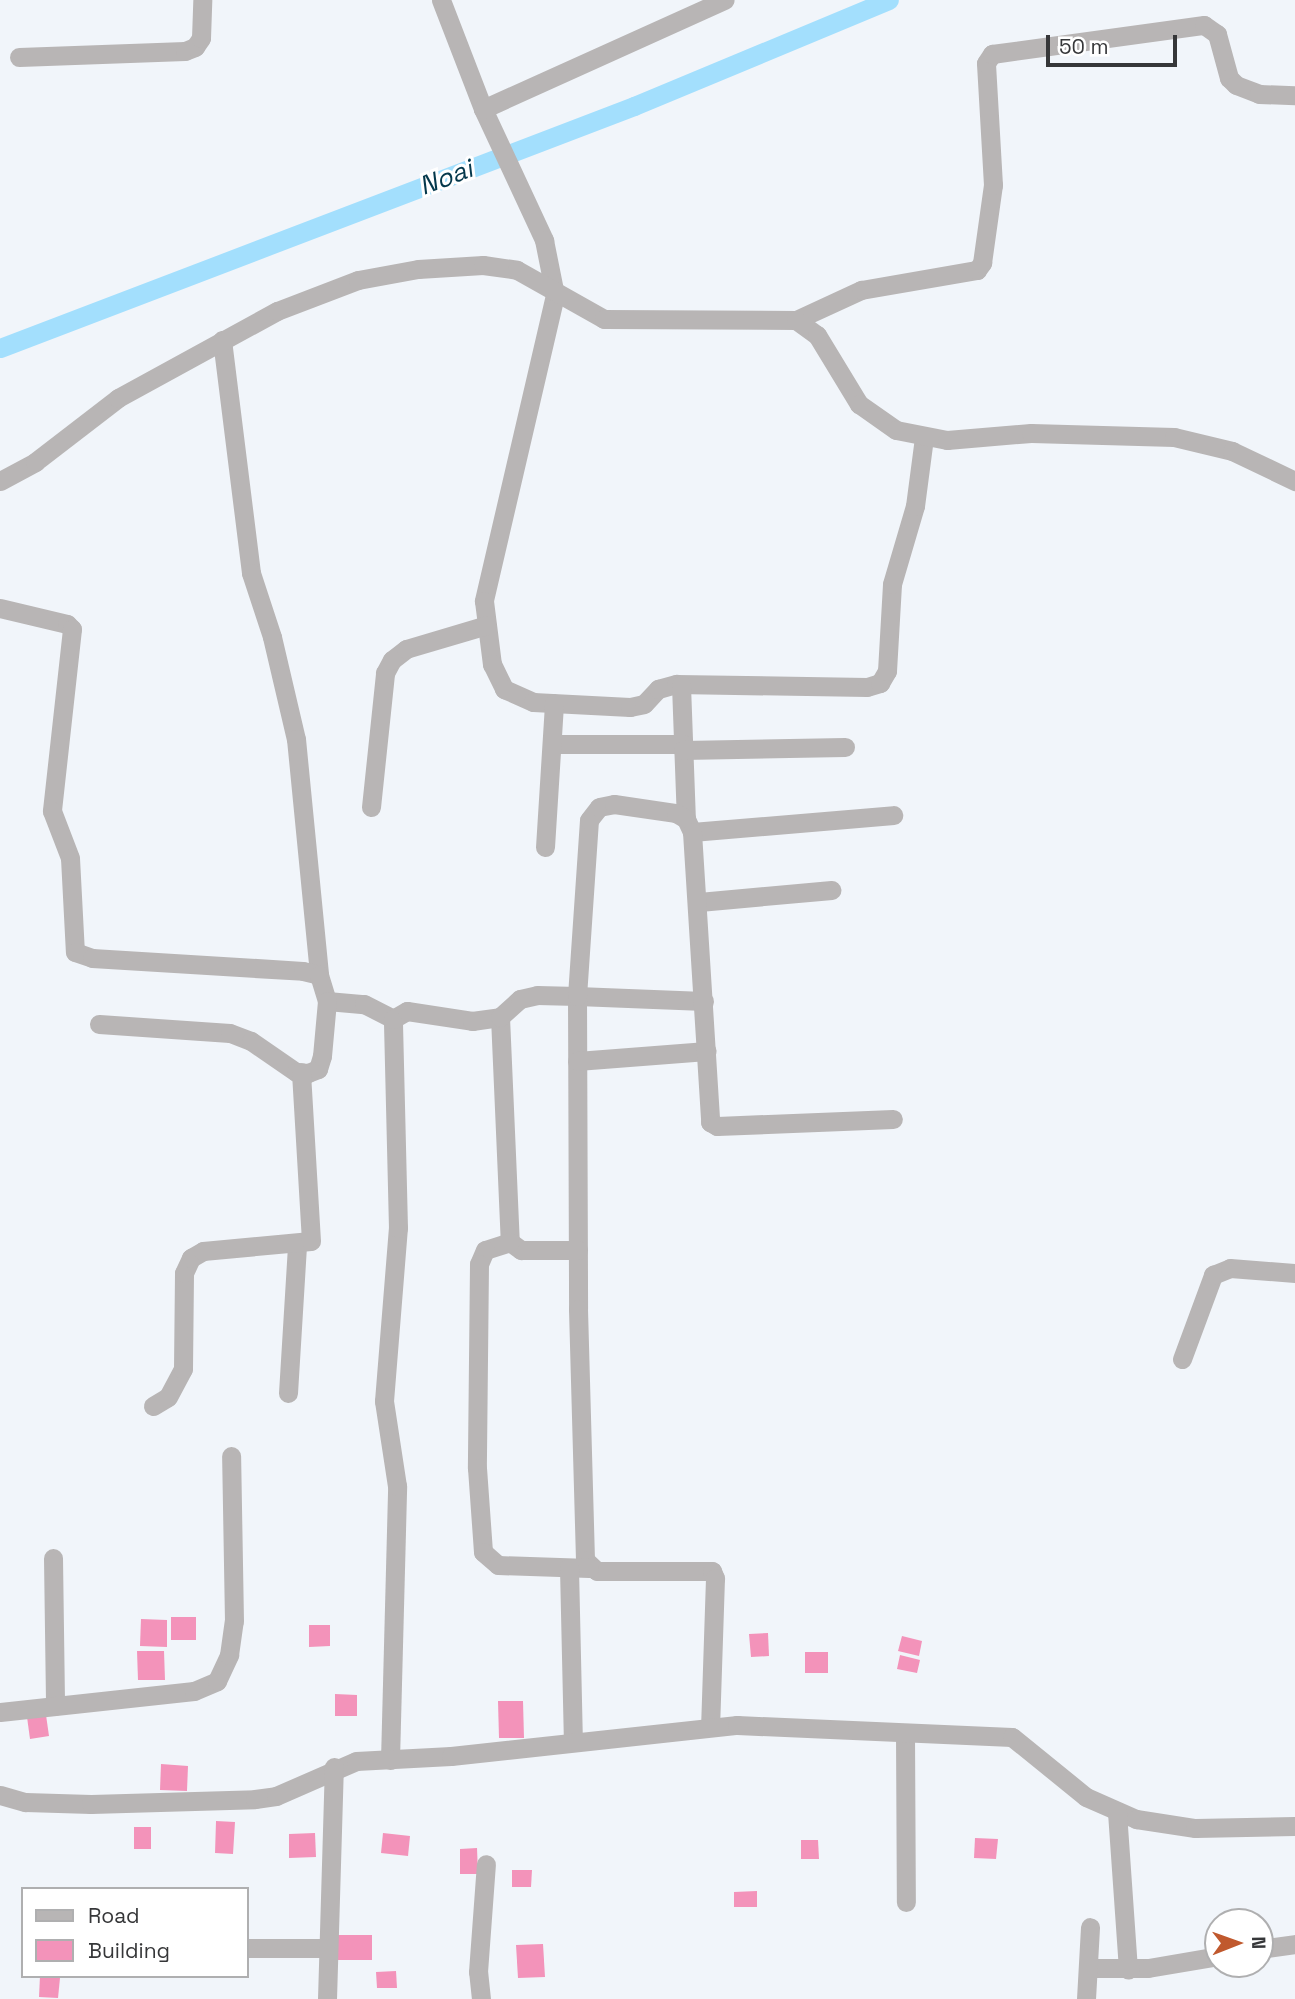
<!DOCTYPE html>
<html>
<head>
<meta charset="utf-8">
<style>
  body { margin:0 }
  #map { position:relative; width:1295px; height:1999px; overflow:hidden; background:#f1f5fa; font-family:"Space Grotesk",sans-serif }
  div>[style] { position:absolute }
  .canal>* { height:19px; margin:-9.5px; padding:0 9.5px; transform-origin:9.5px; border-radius:9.5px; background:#a3dffd }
  .building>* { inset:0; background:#f393ba }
  .minor>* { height:19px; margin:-9.5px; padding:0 9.5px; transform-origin:9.5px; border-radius:9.5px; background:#b8b5b5 }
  span { translate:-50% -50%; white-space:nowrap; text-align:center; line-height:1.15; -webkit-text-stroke:6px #fff; paint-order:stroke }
  .water-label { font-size:26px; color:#04384c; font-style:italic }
  .legend { position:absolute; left:21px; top:1887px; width:228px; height:91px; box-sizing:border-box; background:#fff; border:2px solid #afafb0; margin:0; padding:9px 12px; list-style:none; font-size:21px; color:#363739 }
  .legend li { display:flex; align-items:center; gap:14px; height:35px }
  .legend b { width:35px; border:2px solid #afafb0 }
  .north { position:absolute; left:1204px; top:1908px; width:70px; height:70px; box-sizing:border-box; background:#fff; border:2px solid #afafb0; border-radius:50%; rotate:89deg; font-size:19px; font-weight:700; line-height:28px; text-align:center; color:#363739 }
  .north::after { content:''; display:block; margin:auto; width:24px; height:32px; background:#c0592e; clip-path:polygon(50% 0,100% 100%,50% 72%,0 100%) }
  .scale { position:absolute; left:1046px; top:35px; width:131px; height:32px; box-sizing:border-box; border:4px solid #363739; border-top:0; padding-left:9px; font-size:21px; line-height:24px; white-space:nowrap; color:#363739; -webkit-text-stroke:5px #fff; paint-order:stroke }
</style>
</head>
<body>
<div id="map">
  <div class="canal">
    <i style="left:0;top:348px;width:679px;rotate:-20.89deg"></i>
    <i style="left:634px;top:106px;width:276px;rotate:-22.6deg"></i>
  </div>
  <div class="building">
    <i style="clip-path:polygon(171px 1617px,196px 1617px,196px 1640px,171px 1640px)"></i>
    <i style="clip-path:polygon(141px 1619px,167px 1620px,167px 1647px,140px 1646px)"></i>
    <i style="clip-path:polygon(309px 1625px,330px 1625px,330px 1646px,309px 1647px)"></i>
    <i style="clip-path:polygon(768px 1633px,769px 1656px,751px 1657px,749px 1634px)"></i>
    <i style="clip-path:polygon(902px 1636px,922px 1641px,919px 1656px,898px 1651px)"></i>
    <i style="clip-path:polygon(137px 1651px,164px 1651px,165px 1680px,138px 1680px)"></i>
    <i style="clip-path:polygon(805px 1652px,828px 1652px,828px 1673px,805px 1673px)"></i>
    <i style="clip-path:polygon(900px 1655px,920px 1660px,917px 1673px,897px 1669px)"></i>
    <i style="clip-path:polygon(335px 1694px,357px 1695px,357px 1716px,335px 1716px)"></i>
    <i style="clip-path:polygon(498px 1701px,523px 1701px,524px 1738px,499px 1738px)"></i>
    <i style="clip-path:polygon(46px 1715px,49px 1736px,30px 1739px,27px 1717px)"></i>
    <i style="clip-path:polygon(161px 1764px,188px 1766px,187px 1791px,160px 1790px)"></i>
    <i style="clip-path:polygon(216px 1821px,235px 1822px,233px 1854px,215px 1853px)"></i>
    <i style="clip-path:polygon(134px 1827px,151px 1827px,151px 1849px,134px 1849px)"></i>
    <i style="clip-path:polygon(315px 1833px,316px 1857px,289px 1858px,289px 1834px)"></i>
    <i style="clip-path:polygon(383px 1833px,410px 1836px,408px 1856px,381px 1853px)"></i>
    <i style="clip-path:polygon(975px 1838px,998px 1839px,996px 1859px,974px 1858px)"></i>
    <i style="clip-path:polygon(801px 1840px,818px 1840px,819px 1859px,801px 1859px)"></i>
    <i style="clip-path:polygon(477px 1848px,478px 1874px,460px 1874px,460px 1849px)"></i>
    <i style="clip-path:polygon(512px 1870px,532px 1870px,531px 1887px,512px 1887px)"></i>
    <i style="clip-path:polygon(757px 1891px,757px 1907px,734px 1907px,734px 1892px)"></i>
    <i style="clip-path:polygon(334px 1935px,372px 1935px,372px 1960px,334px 1960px)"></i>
    <i style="clip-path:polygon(543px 1944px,545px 1977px,518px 1978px,516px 1945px)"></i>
    <i style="clip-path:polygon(396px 1971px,397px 1988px,377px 1988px,376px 1972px)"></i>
    <i style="clip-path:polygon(40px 1976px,60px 1978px,58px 1998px,39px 1997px)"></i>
  </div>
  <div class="minor">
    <i style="left:441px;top:0;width:117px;rotate:68.9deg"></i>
    <i style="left:483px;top:109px;width:145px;rotate:65deg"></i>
    <i style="left:544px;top:240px;width:56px;rotate:78.7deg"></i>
    <i style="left:555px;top:295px;width:314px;rotate:103.1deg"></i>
    <i style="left:484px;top:601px;width:64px;rotate:82.8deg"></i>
    <i style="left:492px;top:664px;width:28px;rotate:64deg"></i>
    <i style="left:504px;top:689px;width:32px;rotate:24deg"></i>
    <i style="left:533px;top:702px;width:97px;rotate:3deg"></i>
    <i style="left:630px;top:707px;width:14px;rotate:-12deg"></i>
    <i style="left:644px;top:704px;width:21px;rotate:-47deg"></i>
    <i style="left:658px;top:689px;width:19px;rotate:-16deg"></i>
    <i style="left:676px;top:684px;width:191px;rotate:0.9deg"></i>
    <i style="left:867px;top:687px;width:14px;rotate:-17deg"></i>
    <i style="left:880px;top:683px;width:14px;rotate:-60deg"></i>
    <i style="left:887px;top:671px;width:87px;rotate:-86.7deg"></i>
    <i style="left:892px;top:584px;width:81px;rotate:-73.6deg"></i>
    <i style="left:915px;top:506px;width:69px;rotate:-82.5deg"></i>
    <i style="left:19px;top:57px;width:166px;rotate:-2.1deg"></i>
    <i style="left:185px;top:51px;width:11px;rotate:-22deg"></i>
    <i style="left:195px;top:47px;width:11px;rotate:-56deg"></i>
    <i style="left:201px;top:38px;width:38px;rotate:-88deg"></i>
    <i style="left:483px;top:109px;width:265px;rotate:-24.3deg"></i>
    <i style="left:796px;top:320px;width:72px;rotate:-24.8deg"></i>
    <i style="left:861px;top:290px;width:118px;rotate:-9.8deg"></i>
    <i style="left:977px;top:270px;width:9px;rotate:-54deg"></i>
    <i style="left:982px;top:263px;width:79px;rotate:-82deg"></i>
    <i style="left:993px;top:185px;width:122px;rotate:-93.3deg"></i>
    <i style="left:986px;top:63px;width:11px;rotate:-56deg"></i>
    <i style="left:992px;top:54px;width:214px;rotate:-7.8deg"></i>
    <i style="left:1204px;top:25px;width:16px;rotate:35deg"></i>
    <i style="left:1217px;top:34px;width:46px;rotate:74.7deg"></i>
    <i style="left:1229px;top:78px;width:10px;rotate:45deg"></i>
    <i style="left:1236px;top:85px;width:25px;rotate:21deg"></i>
    <i style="left:1259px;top:94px;width:36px;rotate:2deg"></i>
    <i style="left:222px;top:340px;width:235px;rotate:82.9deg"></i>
    <i style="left:251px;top:573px;width:67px;rotate:71.8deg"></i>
    <i style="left:272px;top:637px;width:105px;rotate:76.8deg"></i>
    <i style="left:296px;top:739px;width:237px;rotate:84.4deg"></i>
    <i style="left:0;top:481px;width:40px;rotate:-28deg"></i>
    <i style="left:35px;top:462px;width:105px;rotate:-37.6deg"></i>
    <i style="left:118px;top:398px;width:181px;rotate:-28.7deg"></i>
    <i style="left:277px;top:311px;width:87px;rotate:-20.9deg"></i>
    <i style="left:358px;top:280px;width:61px;rotate:-10.4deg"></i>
    <i style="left:418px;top:269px;width:65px;rotate:-3.5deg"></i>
    <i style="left:483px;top:265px;width:34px;rotate:8deg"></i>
    <i style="left:517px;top:270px;width:100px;rotate:29.4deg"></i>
    <i style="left:604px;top:319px;width:192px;rotate:0.3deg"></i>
    <i style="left:796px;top:320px;width:26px;rotate:36deg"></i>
    <i style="left:817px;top:335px;width:81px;rotate:58.7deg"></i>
    <i style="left:859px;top:404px;width:45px;rotate:35.1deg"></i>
    <i style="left:896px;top:430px;width:52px;rotate:11.1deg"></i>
    <i style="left:947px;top:440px;width:84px;rotate:-4.8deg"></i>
    <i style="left:1031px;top:433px;width:143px;rotate:1.6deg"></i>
    <i style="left:1174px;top:437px;width:60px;rotate:13.6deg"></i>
    <i style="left:1232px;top:451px;width:70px;rotate:25.5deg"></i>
    <i style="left:0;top:608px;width:69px;rotate:13.4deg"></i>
    <i style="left:67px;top:624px;width:7px;rotate:45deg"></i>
    <i style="left:72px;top:629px;width:183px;rotate:96.3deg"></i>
    <i style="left:52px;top:811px;width:50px;rotate:69deg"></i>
    <i style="left:70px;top:858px;width:94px;rotate:87deg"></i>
    <i style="left:75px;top:952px;width:18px;rotate:19deg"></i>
    <i style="left:92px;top:958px;width:211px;rotate:3.5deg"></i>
    <i style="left:303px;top:971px;width:16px;rotate:14deg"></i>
    <i style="left:319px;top:975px;width:27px;rotate:73deg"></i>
    <i style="left:327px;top:1001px;width:37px;rotate:5deg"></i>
    <i style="left:364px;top:1004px;width:33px;rotate:27deg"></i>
    <i style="left:681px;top:685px;width:134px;rotate:87.9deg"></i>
    <i style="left:552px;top:744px;width:131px"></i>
    <i style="left:683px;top:750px;width:162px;rotate:-1.1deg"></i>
    <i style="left:371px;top:807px;width:135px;rotate:-84deg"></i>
    <i style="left:385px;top:673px;width:15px;rotate:-62deg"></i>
    <i style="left:392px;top:660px;width:18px;rotate:-38deg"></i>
    <i style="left:406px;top:649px;width:84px;rotate:-16.5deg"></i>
    <i style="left:692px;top:832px;width:202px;rotate:-4.8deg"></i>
    <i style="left:545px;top:847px;width:144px;rotate:-86.4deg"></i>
    <i style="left:699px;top:902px;width:133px;rotate:-5.2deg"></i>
    <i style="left:704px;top:1001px;width:127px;rotate:-177.7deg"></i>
    <i style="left:577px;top:996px;width:313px;rotate:89.8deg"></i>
    <i style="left:578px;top:1309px;width:251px;rotate:88.4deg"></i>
    <i style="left:585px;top:1560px;width:16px;rotate:43deg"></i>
    <i style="left:597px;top:1571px;width:115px"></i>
    <i style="left:712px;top:1571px;width:8px;rotate:67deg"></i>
    <i style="left:715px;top:1578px;width:148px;rotate:91.9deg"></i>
    <i style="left:500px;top:1017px;width:225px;rotate:87.5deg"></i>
    <i style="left:510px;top:1242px;width:14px;rotate:36deg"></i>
    <i style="left:521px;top:1250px;width:57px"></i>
    <i style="left:99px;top:1024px;width:131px;rotate:3.9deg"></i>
    <i style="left:230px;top:1033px;width:22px;rotate:21deg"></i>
    <i style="left:251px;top:1041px;width:55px;rotate:34.6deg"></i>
    <i style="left:296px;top:1072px;width:12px;rotate:5deg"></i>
    <i style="left:308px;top:1073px;width:11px;rotate:-22deg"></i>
    <i style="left:318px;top:1069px;width:14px;rotate:-73deg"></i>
    <i style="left:322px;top:1056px;width:55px;rotate:-84.8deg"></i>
    <i style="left:577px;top:1061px;width:130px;rotate:-4.4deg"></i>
    <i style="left:510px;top:1242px;width:26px;rotate:162deg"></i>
    <i style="left:485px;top:1250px;width:15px;rotate:113deg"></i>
    <i style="left:479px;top:1264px;width:204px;rotate:90.6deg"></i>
    <i style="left:477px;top:1468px;width:84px;rotate:85.9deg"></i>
    <i style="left:483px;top:1552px;width:20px;rotate:41deg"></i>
    <i style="left:498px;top:1565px;width:91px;rotate:1.9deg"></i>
    <i style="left:1182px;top:1359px;width:90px;rotate:-69.7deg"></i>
    <i style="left:1213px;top:1275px;width:18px;rotate:-22deg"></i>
    <i style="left:1230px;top:1268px;width:65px;rotate:4.4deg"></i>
    <i style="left:288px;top:1393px;width:148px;rotate:-86.5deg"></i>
    <i style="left:153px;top:1406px;width:17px;rotate:-31deg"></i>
    <i style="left:168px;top:1397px;width:32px;rotate:-62deg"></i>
    <i style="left:183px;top:1369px;width:96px;rotate:-89.4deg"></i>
    <i style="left:184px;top:1273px;width:17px;rotate:-65deg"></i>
    <i style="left:191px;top:1258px;width:14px;rotate:-30deg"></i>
    <i style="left:203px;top:1251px;width:108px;rotate:-5.3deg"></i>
    <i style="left:311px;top:1241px;width:169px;rotate:-93.4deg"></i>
    <i style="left:53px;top:1558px;width:148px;rotate:89.2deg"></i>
    <i style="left:569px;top:1568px;width:174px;rotate:88.7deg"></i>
    <i style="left:0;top:1712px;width:195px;rotate:-6.2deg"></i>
    <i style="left:194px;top:1691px;width:25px;rotate:-23deg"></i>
    <i style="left:217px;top:1681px;width:29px;rotate:-65deg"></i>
    <i style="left:229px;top:1655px;width:34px;rotate:-82deg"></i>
    <i style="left:234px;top:1621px;width:165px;rotate:-91deg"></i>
    <i style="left:905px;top:1734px;width:168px;rotate:89.7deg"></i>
    <i style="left:390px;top:1760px;width:274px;rotate:-88.5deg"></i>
    <i style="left:397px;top:1486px;width:86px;rotate:-98.7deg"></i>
    <i style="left:384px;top:1401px;width:174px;rotate:-85.4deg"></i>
    <i style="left:398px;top:1228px;width:209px;rotate:-91.4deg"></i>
    <i style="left:393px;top:1019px;width:16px;rotate:-30deg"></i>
    <i style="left:407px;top:1011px;width:66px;rotate:8.7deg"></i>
    <i style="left:472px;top:1021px;width:28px;rotate:-8deg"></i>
    <i style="left:500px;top:1017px;width:27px;rotate:-42deg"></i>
    <i style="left:520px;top:999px;width:17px;rotate:-13deg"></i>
    <i style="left:537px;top:995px;width:40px;rotate:1.4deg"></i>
    <i style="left:577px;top:996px;width:176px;rotate:-86.1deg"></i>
    <i style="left:589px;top:820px;width:16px;rotate:-52deg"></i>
    <i style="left:599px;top:807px;width:15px;rotate:-11deg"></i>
    <i style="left:614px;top:804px;width:63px;rotate:8.3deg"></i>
    <i style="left:676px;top:813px;width:12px;rotate:31deg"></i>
    <i style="left:686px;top:819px;width:14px;rotate:65deg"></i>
    <i style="left:692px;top:832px;width:291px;rotate:86.4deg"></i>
    <i style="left:710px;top:1122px;width:8px;rotate:30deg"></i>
    <i style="left:717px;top:1126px;width:176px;rotate:-2.3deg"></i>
    <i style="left:0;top:1795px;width:26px;rotate:16deg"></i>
    <i style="left:25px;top:1802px;width:66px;rotate:1.7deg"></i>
    <i style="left:91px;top:1804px;width:164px;rotate:-1.7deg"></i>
    <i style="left:255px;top:1799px;width:21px;rotate:-8deg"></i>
    <i style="left:276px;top:1796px;width:87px;rotate:-23.6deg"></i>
    <i style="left:356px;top:1761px;width:95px;rotate:-3deg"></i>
    <i style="left:451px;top:1756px;width:288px;rotate:-6.2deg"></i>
    <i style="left:737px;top:1725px;width:275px;rotate:2.5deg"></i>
    <i style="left:1012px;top:1737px;width:95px;rotate:39deg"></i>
    <i style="left:1086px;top:1797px;width:55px;rotate:23.7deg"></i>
    <i style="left:1136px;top:1819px;width:60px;rotate:8.7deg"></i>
    <i style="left:1195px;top:1828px;width:100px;rotate:-1.1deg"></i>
    <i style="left:1117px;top:1812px;width:158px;rotate:86deg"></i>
    <i style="left:247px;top:1948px;width:81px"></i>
    <i style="left:1260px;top:1949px;width:35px;rotate:-8deg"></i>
    <i style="left:1088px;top:1968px;width:60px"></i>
    <i style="left:1148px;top:1968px;width:71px;rotate:-9.7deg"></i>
    <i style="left:327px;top:1999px;width:232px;rotate:-88.3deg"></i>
    <i style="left:481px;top:1999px;width:27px;rotate:-96deg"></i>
    <i style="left:478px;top:1972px;width:108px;rotate:-85.8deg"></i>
    <i style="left:1086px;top:1999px;width:72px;rotate:-86.8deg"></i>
  </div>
  <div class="water-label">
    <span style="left:446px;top:178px;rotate:-21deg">Noai</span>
  </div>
  <ul class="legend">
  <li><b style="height:9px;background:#b8b5b5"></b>Road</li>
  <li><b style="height:19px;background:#f393ba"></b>Building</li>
  </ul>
  <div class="north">N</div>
  <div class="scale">50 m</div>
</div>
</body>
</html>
